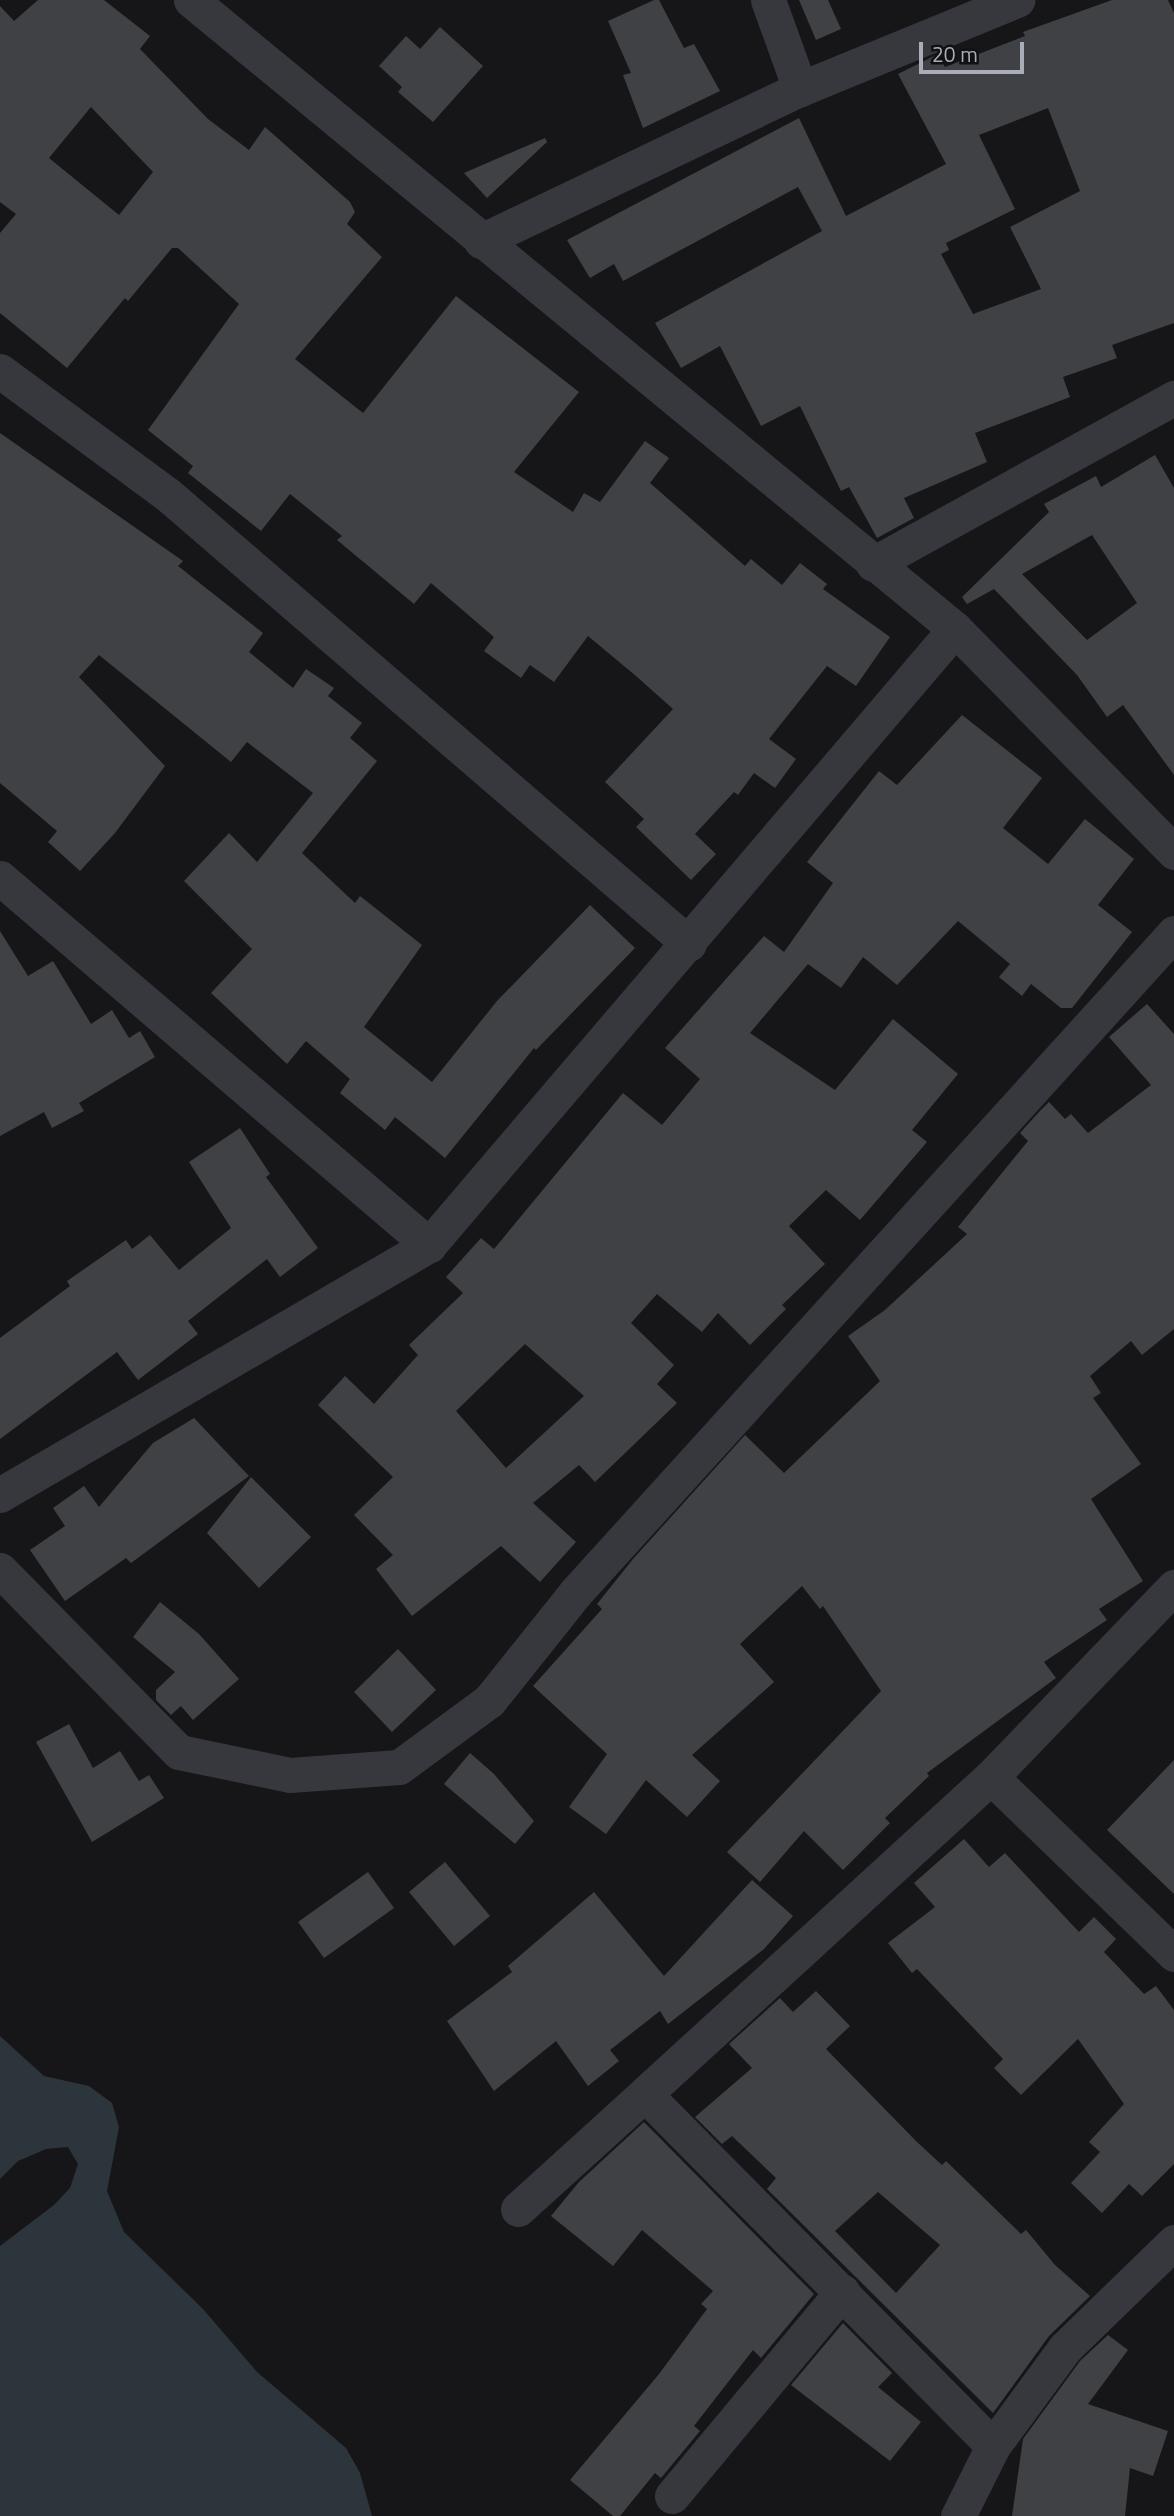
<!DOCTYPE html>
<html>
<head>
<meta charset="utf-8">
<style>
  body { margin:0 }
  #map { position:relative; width:1174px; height:2516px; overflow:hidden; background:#161618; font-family:"Titillium Web",sans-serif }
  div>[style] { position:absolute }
  .water>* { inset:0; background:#2c353c }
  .building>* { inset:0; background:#404145 }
  .minor>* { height:35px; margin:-17.5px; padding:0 17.5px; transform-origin:17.5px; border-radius:17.5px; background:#37383d }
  span { translate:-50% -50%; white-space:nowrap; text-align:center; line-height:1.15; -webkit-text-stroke:6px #111113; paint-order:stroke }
  .scale { position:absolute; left:919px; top:42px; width:105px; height:32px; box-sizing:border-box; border:4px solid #a8adb8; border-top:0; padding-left:9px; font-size:21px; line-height:24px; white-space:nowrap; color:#a8adb8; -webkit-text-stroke:5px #111113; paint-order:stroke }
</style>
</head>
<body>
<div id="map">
  <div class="water">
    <i style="clip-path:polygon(0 2036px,44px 2076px,89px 2086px,112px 2103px,119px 2127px,107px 2191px,124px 2232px,203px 2309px,257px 2372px,346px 2448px,360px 2473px,372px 2516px,0 2516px,0 2246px,54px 2205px,70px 2188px,78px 2164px,68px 2147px,46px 2149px,18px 2161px,0 2179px)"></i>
  </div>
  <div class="building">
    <i style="clip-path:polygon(evenodd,38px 0,104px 0,150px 36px,140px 49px,208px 119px,249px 150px,265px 127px,350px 202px,355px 212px,347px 224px,382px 257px,295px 359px,363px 413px,456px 296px,579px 392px,514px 472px,573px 512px,584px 493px,600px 502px,645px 441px,669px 458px,650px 483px,745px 566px,751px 559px,782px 585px,800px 563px,827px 584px,823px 589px,890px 637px,856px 686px,827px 666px,769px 739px,796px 759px,775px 788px,754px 773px,738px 795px,734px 792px,695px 834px,716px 854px,691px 880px,636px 827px,644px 819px,605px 782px,673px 709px,636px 676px,588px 636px,554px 682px,530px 665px,521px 678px,484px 651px,494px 637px,431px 583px,414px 604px,337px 540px,342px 536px,290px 494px,261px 531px,188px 473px,193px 466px,148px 430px,239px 304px,178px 248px,172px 248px,128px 301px,125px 298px,67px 368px,0 313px,0 233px,16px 214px,0 202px,0 6px,14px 21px,38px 0,91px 107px,153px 172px,119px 215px,49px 158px,91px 107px)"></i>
    <i style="clip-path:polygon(654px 0,659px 0,684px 48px,694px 44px,720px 91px,643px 128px,623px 75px,631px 73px,608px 21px)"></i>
    <i style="clip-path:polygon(799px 0,828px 0,841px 29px,816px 40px)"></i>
    <i style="clip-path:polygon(evenodd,1112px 0,1168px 0,1174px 13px,1174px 323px,1112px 345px,1117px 358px,1063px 377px,1070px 397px,975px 433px,987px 462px,904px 498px,914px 518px,877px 538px,849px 487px,841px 491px,800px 406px,761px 426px,720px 346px,681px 368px,655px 323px,822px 231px,798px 187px,623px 281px,614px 264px,590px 278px,567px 240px,799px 118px,846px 216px,946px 164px,898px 74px,938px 54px,945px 67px,1025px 36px,1023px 32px,1112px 0,1048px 108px,1080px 191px,1010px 227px,1041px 289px,973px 314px,941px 254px,949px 250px,946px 243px,1015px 209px,979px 135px,1048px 108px)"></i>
    <i style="clip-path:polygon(440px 27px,483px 66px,433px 122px,398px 92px,402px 87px,379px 66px,406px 36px,420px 49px)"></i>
    <i style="clip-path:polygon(545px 138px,547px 142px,487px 198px,464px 173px)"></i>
    <i style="clip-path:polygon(0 433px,183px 561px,178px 566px,263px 633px,249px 652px,293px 688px,306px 669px,334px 688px,328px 696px,362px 723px,350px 738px,377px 761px,302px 853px,355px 903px,360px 896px,422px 945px,364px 1027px,432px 1082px,497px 1001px,590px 905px,635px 948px,536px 1050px,534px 1048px,445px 1158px,395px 1117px,385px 1130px,340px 1093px,350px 1079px,306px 1041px,287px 1064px,211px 993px,252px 949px,184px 881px,229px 833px,257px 862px,313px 793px,247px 742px,231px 762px,99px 655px,79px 677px,165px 766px,115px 833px,80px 871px,48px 842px,57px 831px,0 783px)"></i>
    <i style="clip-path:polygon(evenodd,1155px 455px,1174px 488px,1174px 775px,1123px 705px,1107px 717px,1077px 675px,994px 589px,967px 604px,962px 597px,1049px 512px,1044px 504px,1096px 476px,1101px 487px,1155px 455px,1092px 535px,1137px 603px,1087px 640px,1022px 574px,1092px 535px)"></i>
    <i style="clip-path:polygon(evenodd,962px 715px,1042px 778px,1003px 828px,1048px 864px,1085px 819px,1134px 859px,1098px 905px,1132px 932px,1072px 1008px,1061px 1008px,1031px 984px,1022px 996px,999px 977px,1010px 964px,958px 921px,897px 985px,863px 957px,841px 988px,808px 964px,750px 1033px,835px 1090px,893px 1019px,958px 1074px,912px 1130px,927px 1142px,860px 1220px,826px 1190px,789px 1226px,825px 1264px,782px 1305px,786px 1309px,750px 1345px,718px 1313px,702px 1332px,657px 1294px,631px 1323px,674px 1365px,657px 1384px,677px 1403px,595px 1482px,579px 1465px,533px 1503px,576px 1542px,540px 1582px,501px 1546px,412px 1616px,376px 1569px,393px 1555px,354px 1515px,393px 1477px,318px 1405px,345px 1376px,374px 1404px,418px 1355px,409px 1345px,463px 1293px,446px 1277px,481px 1238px,494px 1249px,623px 1093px,662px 1125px,700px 1079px,665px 1048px,764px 936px,784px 952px,833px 883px,807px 862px,879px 771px,897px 785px,962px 715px,525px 1344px,584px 1396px,506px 1468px,456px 1411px,525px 1344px)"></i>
    <i style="clip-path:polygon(0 931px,28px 976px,53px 961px,91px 1024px,112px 1010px,129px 1038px,140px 1031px,155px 1057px,79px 1103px,84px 1111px,52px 1128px,44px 1112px,0 1136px)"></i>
    <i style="clip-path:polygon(1147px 1004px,1174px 1034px,1174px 1329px,1142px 1355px,1131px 1341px,1090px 1376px,1101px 1393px,1093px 1398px,1141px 1464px,1091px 1499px,1143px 1581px,1099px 1609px,1107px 1620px,1044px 1662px,1056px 1678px,927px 1773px,929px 1776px,885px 1818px,890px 1823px,843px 1870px,804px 1831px,760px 1882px,727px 1852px,881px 1691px,823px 1606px,820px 1609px,802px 1586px,740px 1644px,774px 1682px,692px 1755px,720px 1781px,687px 1817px,646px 1780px,606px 1834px,569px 1807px,607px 1754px,533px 1686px,602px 1609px,597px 1604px,633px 1559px,745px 1435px,784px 1473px,880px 1381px,848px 1336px,885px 1310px,967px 1234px,958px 1227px,1028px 1141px,1020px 1133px,1039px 1112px,1049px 1102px,1065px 1119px,1071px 1114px,1088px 1133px,1151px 1085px,1109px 1037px)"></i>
    <i style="clip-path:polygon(240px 1128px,270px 1174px,266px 1177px,318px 1248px,280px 1277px,267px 1259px,188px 1321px,198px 1334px,138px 1380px,117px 1352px,0 1439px,0 1338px,70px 1286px,67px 1281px,126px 1240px,132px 1249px,150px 1235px,179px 1270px,231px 1228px,189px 1162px)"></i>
    <i style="clip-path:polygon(194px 1418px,249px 1476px,131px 1563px,126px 1558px,65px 1601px,30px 1550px,65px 1526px,53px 1508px,84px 1486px,99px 1507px,153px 1443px)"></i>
    <i style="clip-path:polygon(251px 1477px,311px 1537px,259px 1588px,207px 1533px)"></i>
    <i style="clip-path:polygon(160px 1602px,199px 1634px,239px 1679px,193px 1720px,181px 1706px,171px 1715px,156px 1700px,156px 1690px,175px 1672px,133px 1637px)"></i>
    <i style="clip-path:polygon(398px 1649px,436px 1690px,392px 1732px,354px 1692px)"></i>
    <i style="clip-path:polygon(69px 1724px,93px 1768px,120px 1751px,139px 1781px,149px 1775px,164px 1798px,92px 1842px,36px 1742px)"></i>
    <i style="clip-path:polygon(470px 1753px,494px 1774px,534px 1821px,515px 1844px,444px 1784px)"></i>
    <i style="clip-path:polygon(1174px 1760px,1174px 1894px,1107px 1830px)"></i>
    <i style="clip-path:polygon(964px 1839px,989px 1867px,1005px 1853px,1079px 1932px,1094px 1917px,1116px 1939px,1104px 1952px,1144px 1994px,1156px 1986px,1174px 2010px,1174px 2164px,1142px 2196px,1129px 2184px,1102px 2213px,1071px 2183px,1100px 2152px,1089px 2142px,1124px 2104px,1078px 2039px,1021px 2095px,994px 2068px,1003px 2059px,917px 1969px,912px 1973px,888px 1943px,935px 1907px,914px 1883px)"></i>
    <i style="clip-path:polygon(445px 1862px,490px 1916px,454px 1946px,409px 1892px)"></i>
    <i style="clip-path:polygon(368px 1872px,394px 1908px,324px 1958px,298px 1922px)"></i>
    <i style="clip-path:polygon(752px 1880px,793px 1916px,764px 1949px,668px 2024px,660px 2011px,610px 2050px,619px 2061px,588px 2086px,556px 2041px,494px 2091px,447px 2021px,512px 1972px,508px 1966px,594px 1892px,664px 1976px)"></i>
    <i style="clip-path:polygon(evenodd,816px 1991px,850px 2026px,826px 2049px,917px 2142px,942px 2165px,946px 2161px,1021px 2234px,1026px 2230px,1055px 2265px,1090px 2296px,1049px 2336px,993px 2413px,767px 2189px,776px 2178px,732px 2136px,722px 2144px,695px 2117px,752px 2068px,729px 2044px,780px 1998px,793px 2012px,816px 1991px,878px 2192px,940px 2245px,896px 2293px,835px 2231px,878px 2192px)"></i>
    <i style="clip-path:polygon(644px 2122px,814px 2294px,761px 2358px,753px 2350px,694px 2426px,700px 2431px,661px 2478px,655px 2473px,620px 2516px,613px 2516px,570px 2480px,659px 2374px,707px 2309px,701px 2304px,713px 2291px,642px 2230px,613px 2266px,551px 2216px,579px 2182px)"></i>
    <i style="clip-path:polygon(843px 2323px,892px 2373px,878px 2387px,921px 2422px,890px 2461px,791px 2385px)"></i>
    <i style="clip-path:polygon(1108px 2335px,1128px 2350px,1088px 2404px,1168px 2431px,1153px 2476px,1130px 2468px,1125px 2516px,1012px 2516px,1023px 2439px,1080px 2361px)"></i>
  </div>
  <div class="minor">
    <i style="left:191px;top:0;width:990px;rotate:39.46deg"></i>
    <i style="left:955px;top:629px;width:313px;rotate:45.5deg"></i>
    <i style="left:768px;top:0;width:95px;rotate:70.2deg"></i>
    <i style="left:481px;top:241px;width:353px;rotate:-25.5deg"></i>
    <i style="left:800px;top:89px;width:235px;rotate:-22.3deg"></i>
    <i style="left:0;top:371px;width:207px;rotate:36.4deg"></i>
    <i style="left:167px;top:494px;width:689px;rotate:40.76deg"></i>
    <i style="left:873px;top:564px;width:344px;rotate:-28.9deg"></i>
    <i style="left:0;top:878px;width:565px;rotate:40.55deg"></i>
    <i style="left:429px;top:1245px;width:497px;rotate:149.8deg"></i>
    <i style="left:429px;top:1245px;width:810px;rotate:-49.51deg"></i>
    <i style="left:0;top:1570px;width:255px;rotate:45.5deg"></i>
    <i style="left:179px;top:1752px;width:113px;rotate:11.7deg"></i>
    <i style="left:290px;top:1775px;width:109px;rotate:-4.2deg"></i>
    <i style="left:399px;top:1767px;width:112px;rotate:-36.3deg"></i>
    <i style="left:489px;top:1701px;width:139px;rotate:-51.4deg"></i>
    <i style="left:576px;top:1592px;width:890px;rotate:-47.78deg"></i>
    <i style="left:991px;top:1777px;width:255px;rotate:44deg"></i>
    <i style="left:518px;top:2209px;width:176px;rotate:-42.2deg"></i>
    <i style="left:993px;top:2446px;width:483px;rotate:-134.7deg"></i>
    <i style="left:653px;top:2103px;width:13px;rotate:-113deg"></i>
    <i style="left:648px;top:2091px;width:465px;rotate:-42.5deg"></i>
    <i style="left:991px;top:1777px;width:264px;rotate:-46.1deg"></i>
    <i style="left:672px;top:2496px;width:266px;rotate:-50.2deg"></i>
    <i style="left:958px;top:2516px;width:78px;rotate:-63.4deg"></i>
    <i style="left:993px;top:2446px;width:122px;rotate:-53.7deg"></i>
    <i style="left:1065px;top:2348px;width:152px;rotate:-44.2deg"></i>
  </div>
  <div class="scale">20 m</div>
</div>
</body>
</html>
